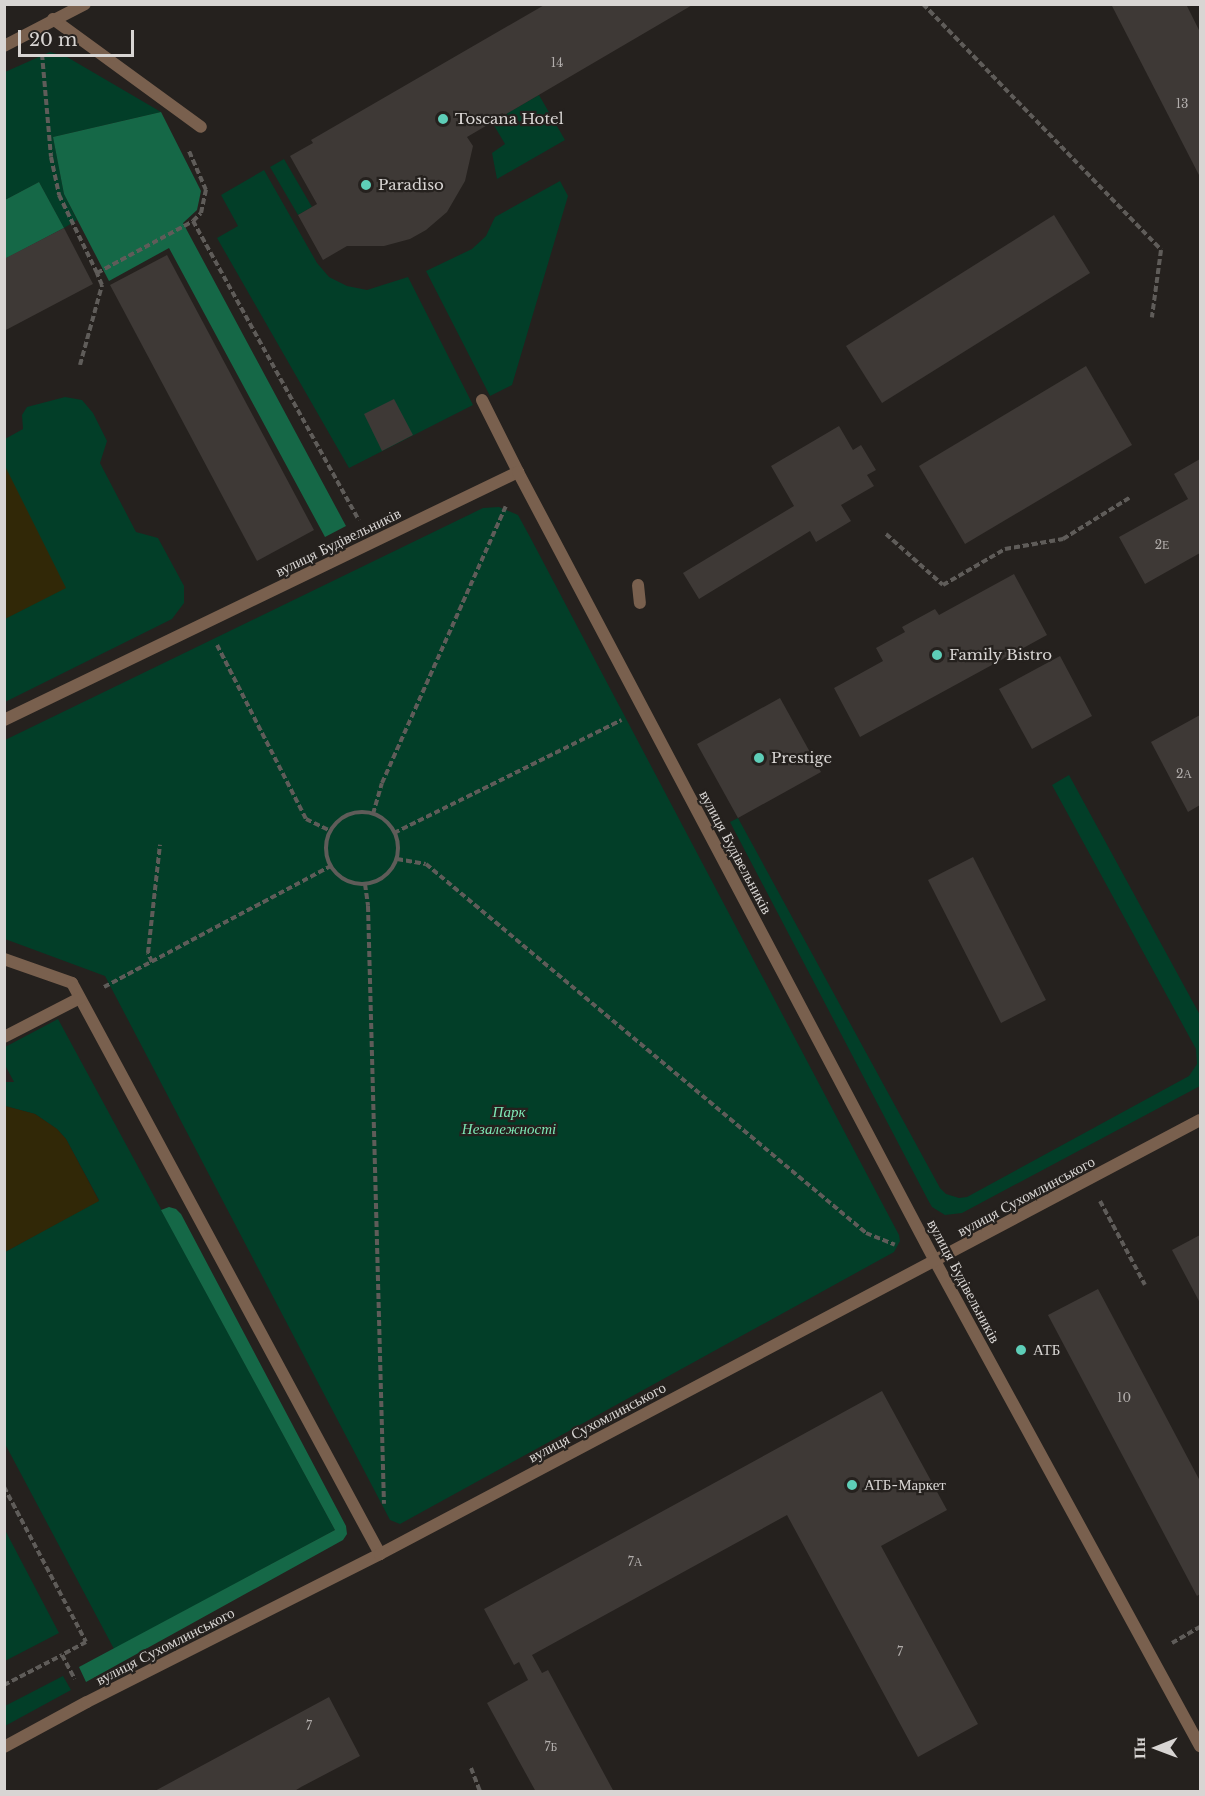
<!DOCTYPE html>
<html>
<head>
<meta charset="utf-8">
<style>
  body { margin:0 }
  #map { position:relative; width:1205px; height:1796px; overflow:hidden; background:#25211e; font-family:"Libre Baskerville",serif }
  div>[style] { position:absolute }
  .green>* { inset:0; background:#023e28 }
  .forest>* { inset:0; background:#156847 }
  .sand>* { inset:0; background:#312807 }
  .building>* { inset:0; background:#3e3936 }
  .path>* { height:4px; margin-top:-2px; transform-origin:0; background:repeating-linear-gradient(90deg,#5f5c59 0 6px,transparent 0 9px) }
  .path>.ring { margin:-2px; padding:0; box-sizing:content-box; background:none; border:4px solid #5f5c59; border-radius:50% }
  .lane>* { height:12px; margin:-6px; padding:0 6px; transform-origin:6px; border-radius:6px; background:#79604e }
  .street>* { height:12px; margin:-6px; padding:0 6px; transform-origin:6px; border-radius:6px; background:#79604e }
  .dots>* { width:16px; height:16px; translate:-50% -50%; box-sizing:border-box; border:3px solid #25211e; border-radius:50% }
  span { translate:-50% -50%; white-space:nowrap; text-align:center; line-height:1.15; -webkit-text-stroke:4.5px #25211e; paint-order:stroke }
  .number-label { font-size:12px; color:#b2aeac }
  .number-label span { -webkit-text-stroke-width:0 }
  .poi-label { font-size:15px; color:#d8d5d3 }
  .left { translate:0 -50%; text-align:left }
  .street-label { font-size:15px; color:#d8d5d3 }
  .park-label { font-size:15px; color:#7ee8b6; font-style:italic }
  .frame { position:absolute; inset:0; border:6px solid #d8d5d3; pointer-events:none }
  .north { position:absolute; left:1127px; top:1718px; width:60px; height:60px; -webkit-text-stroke:4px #25211e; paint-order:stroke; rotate:269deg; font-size:16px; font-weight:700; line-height:24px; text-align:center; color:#d8d5d3 }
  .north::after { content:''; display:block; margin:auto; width:21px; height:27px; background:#d8d5d3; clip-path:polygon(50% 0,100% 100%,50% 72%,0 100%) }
  .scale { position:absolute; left:18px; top:30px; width:116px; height:27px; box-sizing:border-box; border:3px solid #d8d5d3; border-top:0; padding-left:8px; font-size:18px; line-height:21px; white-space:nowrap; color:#d8d5d3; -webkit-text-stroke:4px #25211e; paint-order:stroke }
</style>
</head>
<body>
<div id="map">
  <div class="green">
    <i style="clip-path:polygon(50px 52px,67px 57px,161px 112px,53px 137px,64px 194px,77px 220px,64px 228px,39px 182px,5px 200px,5px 72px)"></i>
    <i style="clip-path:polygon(539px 95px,565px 140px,497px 179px,492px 153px,505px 144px,492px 122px)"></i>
    <i style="clip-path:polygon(284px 159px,312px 207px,298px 215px,270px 167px)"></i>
    <i style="clip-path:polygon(264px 170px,317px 263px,329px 277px,347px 286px,367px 290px,408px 277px,473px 405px,349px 468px,217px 238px,238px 226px,221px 195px)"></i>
    <i style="clip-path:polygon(560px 181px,568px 196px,512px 385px,490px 396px,426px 271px,472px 249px,486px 236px,495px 217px)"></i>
    <i style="clip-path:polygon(65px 397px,82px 400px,93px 413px,107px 441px,100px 463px,136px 532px,158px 538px,184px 586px,184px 603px,172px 619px,5px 702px,5px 439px,23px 429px,22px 415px,27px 407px)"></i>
    <i style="clip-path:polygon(499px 507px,518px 515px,530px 537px,899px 1235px,900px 1241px,894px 1252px,400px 1524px,390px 1520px,105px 976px,5px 939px,5px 740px,483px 508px)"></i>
    <i style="clip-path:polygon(1069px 775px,1200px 1015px,1200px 1086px,962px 1213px,945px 1215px,932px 1207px,928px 1200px,730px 822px,738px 818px,940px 1188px,946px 1194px,959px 1198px,967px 1197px,1189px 1076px,1197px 1064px,1196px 1049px,1052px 785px)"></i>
    <i style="clip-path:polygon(58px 1019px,335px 1530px,114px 1649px,4px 1442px,5px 1252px,99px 1200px,66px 1139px,57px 1129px,35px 1114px,5px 1106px,5px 1082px,14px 1082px,5px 1065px,5px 1047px)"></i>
    <i style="clip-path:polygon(5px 1530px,59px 1633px,5px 1661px,4px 1661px)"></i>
    <i style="clip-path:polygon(63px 1676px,71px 1690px,5px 1726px,5px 1706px)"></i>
  </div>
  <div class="forest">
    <i style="clip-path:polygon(161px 112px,201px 191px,197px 210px,183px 223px,346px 526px,325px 537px,169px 248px,109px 281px,64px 194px,53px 137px)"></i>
    <i style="clip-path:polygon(39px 182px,64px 228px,5px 259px,5px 200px)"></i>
    <i style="clip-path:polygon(169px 1207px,176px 1209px,181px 1214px,346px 1526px,347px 1534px,343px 1540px,86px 1682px,79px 1667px,335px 1530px,161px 1210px)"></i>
  </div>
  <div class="sand">
    <i style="clip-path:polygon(5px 466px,66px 588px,5px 619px,4px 619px)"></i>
    <i style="clip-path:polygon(5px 1106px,35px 1114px,57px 1129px,66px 1139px,99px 1201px,5px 1252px)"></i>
  </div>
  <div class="building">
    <i style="clip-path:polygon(546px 4px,694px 4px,467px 137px,473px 146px,465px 181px,447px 212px,426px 230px,410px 239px,384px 246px,347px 246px,323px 260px,298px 215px,317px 204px,290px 156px,313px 143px,311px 140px)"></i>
    <i style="clip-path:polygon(1111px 4px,1186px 4px,1200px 32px,1200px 177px)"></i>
    <i style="clip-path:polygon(1054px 215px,1090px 273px,882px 403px,846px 346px)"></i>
    <i style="clip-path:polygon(64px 228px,93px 284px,4px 331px,4px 259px)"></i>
    <i style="clip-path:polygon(167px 255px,314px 530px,257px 561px,110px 285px)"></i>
    <i style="clip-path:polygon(1086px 366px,1132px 445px,965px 544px,919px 466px)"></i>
    <i style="clip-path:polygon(394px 399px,413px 435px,382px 451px,364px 414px)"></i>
    <i style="clip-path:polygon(839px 426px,853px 450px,861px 445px,876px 470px,867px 475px,874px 486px,841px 505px,851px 521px,816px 542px,810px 531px,699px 599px,683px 573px,794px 506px,771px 466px)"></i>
    <i style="clip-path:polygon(1200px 459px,1200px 553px,1145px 584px,1119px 537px,1188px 499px,1174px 474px)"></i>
    <i style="clip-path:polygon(1014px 574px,1047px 635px,860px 737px,834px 688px,883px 661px,876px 648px,905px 632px,902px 627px,935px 609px,939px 615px)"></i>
    <i style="clip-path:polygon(1060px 656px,1092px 716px,1032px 749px,999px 689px)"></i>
    <i style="clip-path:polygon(780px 698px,821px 772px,738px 818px,697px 744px)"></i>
    <i style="clip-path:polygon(1200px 715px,1200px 805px,1188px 812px,1151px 742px)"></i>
    <i style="clip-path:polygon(973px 857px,1046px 1000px,1001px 1023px,928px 880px)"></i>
    <i style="clip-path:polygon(1200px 1235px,1200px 1303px,1172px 1250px)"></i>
    <i style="clip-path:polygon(1098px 1289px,1200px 1481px,1200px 1594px,1197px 1596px,1048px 1315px)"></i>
    <i style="clip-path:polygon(882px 1391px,947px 1510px,881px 1546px,978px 1724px,918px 1757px,787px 1515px,532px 1655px,542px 1673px,548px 1670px,614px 1792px,536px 1792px,487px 1703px,528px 1680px,519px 1662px,514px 1665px,484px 1609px)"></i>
    <i style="clip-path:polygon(329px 1697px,360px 1756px,301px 1787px,293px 1792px,153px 1792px)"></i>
  </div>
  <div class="path">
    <i style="left:923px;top:4px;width:342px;rotate:45.9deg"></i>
    <i style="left:1161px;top:250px;width:68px;rotate:97.7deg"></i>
    <i style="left:42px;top:54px;width:103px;rotate:85deg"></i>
    <i style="left:51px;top:157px;width:39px;rotate:78deg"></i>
    <i style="left:59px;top:195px;width:87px;rotate:64deg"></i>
    <i style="left:97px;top:273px;width:109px;rotate:-28.4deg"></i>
    <i style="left:193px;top:221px;width:11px;rotate:-45deg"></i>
    <i style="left:201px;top:213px;width:24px;rotate:-78deg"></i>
    <i style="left:206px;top:190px;width:43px;rotate:-113.6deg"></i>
    <i style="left:193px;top:221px;width:342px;rotate:61deg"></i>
    <i style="left:80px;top:365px;width:83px;rotate:-74.6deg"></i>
    <i style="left:102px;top:285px;width:13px;rotate:-113deg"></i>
    <i style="left:886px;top:534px;width:76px;rotate:41.8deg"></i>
    <i style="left:943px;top:585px;width:72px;rotate:-30.1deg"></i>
    <i style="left:1005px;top:549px;width:59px;rotate:-9.8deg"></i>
    <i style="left:1063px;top:539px;width:78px;rotate:-31.8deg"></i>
    <i style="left:217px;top:645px;width:195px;rotate:62.9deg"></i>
    <i style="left:306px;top:819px;width:28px;rotate:26deg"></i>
    <i class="ring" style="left:326px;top:812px;width:68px;height:68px"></i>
    <i style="left:373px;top:814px;width:32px;rotate:-74deg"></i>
    <i style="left:382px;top:783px;width:303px;rotate:-65.9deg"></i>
    <i style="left:394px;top:833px;width:254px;rotate:-26.4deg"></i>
    <i style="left:397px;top:859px;width:29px;rotate:10deg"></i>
    <i style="left:426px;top:864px;width:574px;rotate:39.98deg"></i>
    <i style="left:866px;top:1233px;width:31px;rotate:22deg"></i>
    <i style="left:365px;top:884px;width:22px;rotate:82deg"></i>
    <i style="left:368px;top:906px;width:598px;rotate:88.47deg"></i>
    <i style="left:152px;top:962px;width:10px;rotate:-114deg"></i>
    <i style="left:148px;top:953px;width:109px;rotate:-83.7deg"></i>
    <i style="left:104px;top:987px;width:257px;rotate:-28.1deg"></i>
    <i style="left:1100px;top:1201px;width:95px;rotate:61.8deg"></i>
    <i style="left:4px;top:1487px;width:175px;rotate:62.1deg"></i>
    <i style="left:86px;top:1642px;width:27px;rotate:152deg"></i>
    <i style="left:62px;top:1655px;width:27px;rotate:62deg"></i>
    <i style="left:1172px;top:1643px;width:32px;rotate:-30deg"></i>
    <i style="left:4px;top:1685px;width:65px;rotate:-27.3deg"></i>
    <i style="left:471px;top:1768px;width:26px;rotate:69deg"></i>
  </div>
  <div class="lane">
    <i style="left:53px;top:19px;width:183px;rotate:36.1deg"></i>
    <i style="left:482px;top:400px;width:80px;rotate:63.4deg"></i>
    <i style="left:638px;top:585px;width:18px;rotate:84deg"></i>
    <i style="left:4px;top:959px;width:72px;rotate:19.4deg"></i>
    <i style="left:72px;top:983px;width:649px;rotate:61.66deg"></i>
    <i style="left:4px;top:1037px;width:85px;rotate:-27.2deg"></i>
  </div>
  <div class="street">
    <i style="left:4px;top:46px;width:91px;rotate:-27.4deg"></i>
    <i style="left:4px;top:720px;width:571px;rotate:-25.76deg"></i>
    <i style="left:518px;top:472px;width:892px;rotate:62.14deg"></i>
    <i style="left:935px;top:1261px;width:553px;rotate:61.35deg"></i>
    <i style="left:4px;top:1747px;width:94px;rotate:-28.5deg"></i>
    <i style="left:87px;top:1702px;width:328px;rotate:-26.8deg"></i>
    <i style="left:380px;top:1554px;width:928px;rotate:-27.89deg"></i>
  </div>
  <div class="dots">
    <i style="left:443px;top:119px;background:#5eceb8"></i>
    <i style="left:366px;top:185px;background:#5eceb8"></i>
    <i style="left:937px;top:655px;background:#5eceb8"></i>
    <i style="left:759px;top:758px;background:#5eceb8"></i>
    <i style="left:1021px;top:1350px;background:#5eceb8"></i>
    <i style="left:852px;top:1485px;background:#5eceb8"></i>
  </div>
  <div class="number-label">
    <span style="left:557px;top:63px">14</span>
    <span style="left:1182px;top:104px">13</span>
    <span style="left:1162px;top:545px">2Е</span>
    <span style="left:1184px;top:774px">2А</span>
    <span style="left:1124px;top:1398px">10</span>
    <span style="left:635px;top:1562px">7А</span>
    <span style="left:900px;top:1652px">7</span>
    <span style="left:309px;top:1726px">7</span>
    <span style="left:551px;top:1747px">7Б</span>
  </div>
  <div class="poi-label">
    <span class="left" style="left:455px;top:119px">Toscana Hotel</span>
    <span class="left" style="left:378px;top:185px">Paradiso</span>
    <span class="left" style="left:949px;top:655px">Family Bistro</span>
    <span class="left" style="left:771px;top:758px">Prestige</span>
    <span class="left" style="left:1033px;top:1350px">АТБ</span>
    <span class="left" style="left:864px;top:1485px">АТБ-Маркет</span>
  </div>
  <div class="street-label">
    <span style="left:338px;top:542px;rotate:-26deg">вулиця Будівельників</span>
    <span style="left:736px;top:852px;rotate:62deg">вулиця Будівельників</span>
    <span style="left:1026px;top:1196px;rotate:-28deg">вулиця Сухомлинського</span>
    <span style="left:964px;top:1281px;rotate:62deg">вулиця Будівельників</span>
    <span style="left:597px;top:1422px;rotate:-28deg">вулиця Сухомлинського</span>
    <span style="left:165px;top:1646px;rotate:-27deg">вулиця Сухомлинського</span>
  </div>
  <div class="park-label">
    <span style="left:509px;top:1120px">Парк<br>Незалежності</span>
  </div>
  <div class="frame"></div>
  <div class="north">Пн</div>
  <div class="scale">20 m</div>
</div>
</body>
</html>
